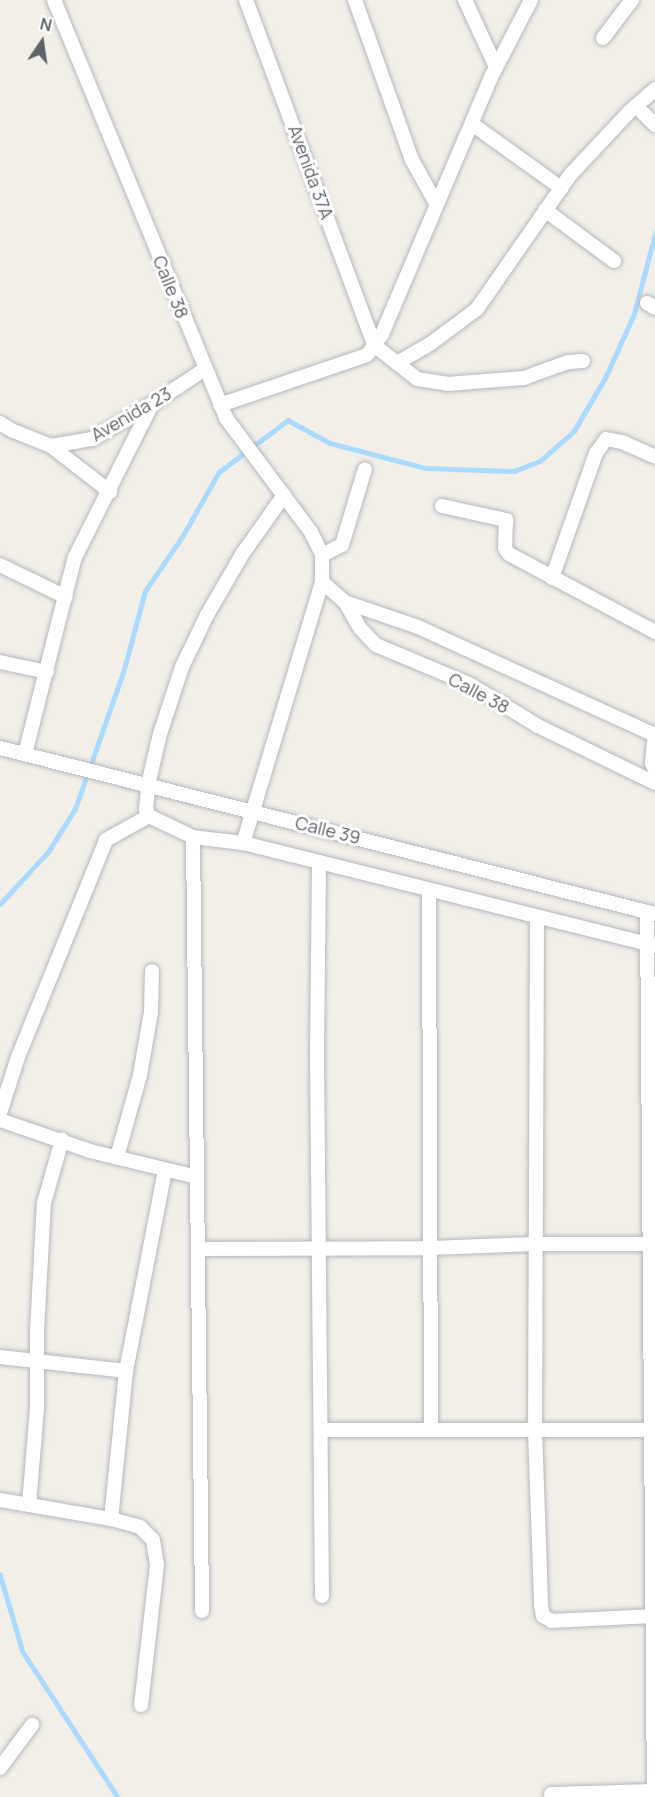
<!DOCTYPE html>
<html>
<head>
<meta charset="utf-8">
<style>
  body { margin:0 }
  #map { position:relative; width:655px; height:1797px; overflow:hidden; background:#f1efe8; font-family:Manrope,sans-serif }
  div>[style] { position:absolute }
  .stream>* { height:4.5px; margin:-2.25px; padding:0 2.25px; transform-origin:2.25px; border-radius:2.25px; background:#aadaff }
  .roads { filter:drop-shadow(0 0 2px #b5b8bc) drop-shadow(0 0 2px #b5b8bc) }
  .street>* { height:14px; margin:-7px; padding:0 7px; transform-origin:7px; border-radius:7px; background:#fff }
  span { translate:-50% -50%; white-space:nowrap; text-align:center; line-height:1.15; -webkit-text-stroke:6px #fff; paint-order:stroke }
  .street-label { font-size:18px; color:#5f6368 }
  .north { position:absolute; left:12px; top:12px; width:60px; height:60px; -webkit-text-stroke:4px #fff; paint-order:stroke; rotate:13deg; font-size:16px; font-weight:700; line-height:24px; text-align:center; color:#5f6368 }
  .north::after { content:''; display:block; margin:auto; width:21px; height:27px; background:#5f6368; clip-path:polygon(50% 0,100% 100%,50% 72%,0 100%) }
</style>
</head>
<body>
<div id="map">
  <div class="stream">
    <i style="left:0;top:904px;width:71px;rotate:-47.3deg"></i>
    <i style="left:48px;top:852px;width:51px;rotate:-57.9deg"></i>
    <i style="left:75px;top:809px;width:144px;rotate:-70.6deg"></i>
    <i style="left:123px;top:673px;width:85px;rotate:-75deg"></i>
    <i style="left:145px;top:591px;width:65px;rotate:-55.6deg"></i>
    <i style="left:182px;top:537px;width:75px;rotate:-60.4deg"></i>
    <i style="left:219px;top:472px;width:86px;rotate:-37deg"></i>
    <i style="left:288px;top:420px;width:48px;rotate:28.7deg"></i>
    <i style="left:330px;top:443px;width:99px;rotate:14.6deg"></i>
    <i style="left:426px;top:468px;width:88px;rotate:2deg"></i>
    <i style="left:514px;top:471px;width:28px;rotate:-21deg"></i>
    <i style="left:540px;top:461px;width:45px;rotate:-41.4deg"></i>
    <i style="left:574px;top:431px;width:64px;rotate:-59.8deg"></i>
    <i style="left:606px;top:376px;width:68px;rotate:-65.7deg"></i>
    <i style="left:634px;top:314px;width:83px;rotate:-75.3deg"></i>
    <i style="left:0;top:1574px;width:81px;rotate:73.6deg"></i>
    <i style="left:23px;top:1652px;width:173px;rotate:56.8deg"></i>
  </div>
  <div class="roads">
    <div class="street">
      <i style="left:54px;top:0;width:452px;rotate:67.6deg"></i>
      <i style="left:226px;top:418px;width:142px;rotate:53.3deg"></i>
      <i style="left:311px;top:532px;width:25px;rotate:64deg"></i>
      <i style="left:322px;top:555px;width:27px;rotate:90deg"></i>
      <i style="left:322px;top:582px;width:273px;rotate:106.8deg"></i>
      <i style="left:243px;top:843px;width:425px;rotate:14deg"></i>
      <i style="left:246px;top:0;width:368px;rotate:69.6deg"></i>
      <i style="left:374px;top:345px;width:55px;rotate:38.3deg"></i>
      <i style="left:417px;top:379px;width:30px;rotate:9deg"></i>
      <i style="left:447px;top:384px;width:77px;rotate:-4.5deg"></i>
      <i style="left:524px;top:378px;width:47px;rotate:-20deg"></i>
      <i style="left:568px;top:362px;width:15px;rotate:-4deg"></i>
      <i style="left:355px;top:0;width:170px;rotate:70.4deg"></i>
      <i style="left:412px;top:160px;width:51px;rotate:60.9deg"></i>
      <i style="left:465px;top:0;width:74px;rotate:65.2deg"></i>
      <i style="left:603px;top:38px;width:48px;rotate:-52.7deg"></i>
      <i style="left:636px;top:106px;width:27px;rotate:45deg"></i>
      <i style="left:472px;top:124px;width:110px;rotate:35.7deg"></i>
      <i style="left:545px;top:210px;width:86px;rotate:36.5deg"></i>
      <i style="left:647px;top:303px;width:9px;rotate:32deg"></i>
      <i style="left:397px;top:363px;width:38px;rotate:-30deg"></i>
      <i style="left:430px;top:344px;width:59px;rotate:-36.7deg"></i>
      <i style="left:477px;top:309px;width:165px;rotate:-55.2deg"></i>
      <i style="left:571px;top:174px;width:86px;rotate:-46.9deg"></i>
      <i style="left:630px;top:111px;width:33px;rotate:-41deg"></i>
      <i style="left:220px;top:405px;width:155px;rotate:-18.8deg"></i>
      <i style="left:367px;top:355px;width:26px;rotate:-54deg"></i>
      <i style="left:382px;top:334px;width:279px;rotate:-67deg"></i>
      <i style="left:491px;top:77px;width:87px;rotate:-62.5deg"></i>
      <i style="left:0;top:423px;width:13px;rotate:32deg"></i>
      <i style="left:11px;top:430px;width:43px;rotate:21.8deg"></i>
      <i style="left:51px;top:446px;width:75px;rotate:37.9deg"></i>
      <i style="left:51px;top:446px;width:42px;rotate:-9.7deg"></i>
      <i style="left:92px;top:439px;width:69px;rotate:-30.3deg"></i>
      <i style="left:152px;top:404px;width:64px;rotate:-33.4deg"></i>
      <i style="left:442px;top:506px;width:66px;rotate:12.3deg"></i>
      <i style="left:506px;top:520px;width:28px;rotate:92deg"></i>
      <i style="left:505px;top:548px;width:7px;rotate:56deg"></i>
      <i style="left:509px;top:554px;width:166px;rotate:28.1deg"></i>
      <i style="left:322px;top:555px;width:22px;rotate:-27deg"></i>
      <i style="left:342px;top:545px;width:79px;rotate:-73.2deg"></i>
      <i style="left:0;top:565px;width:73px;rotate:25.9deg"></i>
      <i style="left:552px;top:578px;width:133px;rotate:-70.6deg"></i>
      <i style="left:596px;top:453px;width:17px;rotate:-54deg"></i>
      <i style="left:606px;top:439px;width:16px;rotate:11deg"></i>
      <i style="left:622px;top:442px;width:36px;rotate:24deg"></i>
      <i style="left:322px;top:582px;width:30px;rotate:41deg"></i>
      <i style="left:345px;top:602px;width:30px;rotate:60deg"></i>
      <i style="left:360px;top:628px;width:23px;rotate:47deg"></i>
      <i style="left:376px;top:645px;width:103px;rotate:22.8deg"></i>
      <i style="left:471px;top:685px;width:79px;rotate:31.5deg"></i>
      <i style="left:538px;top:726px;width:130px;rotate:26deg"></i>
      <i style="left:345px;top:602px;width:77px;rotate:18.9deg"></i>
      <i style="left:418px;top:627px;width:260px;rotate:24.5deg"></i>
      <i style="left:0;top:662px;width:48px;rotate:12deg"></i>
      <i style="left:655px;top:734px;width:29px;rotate:96deg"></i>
      <i style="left:652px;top:763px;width:8px;rotate:67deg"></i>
      <i style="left:0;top:748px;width:676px;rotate:14.22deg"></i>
      <i style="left:25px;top:754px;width:203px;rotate:-75.8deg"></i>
      <i style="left:75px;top:557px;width:171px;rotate:-63.3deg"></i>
      <i style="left:193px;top:837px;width:774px;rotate:89.33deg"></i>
      <i style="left:243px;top:843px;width:50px;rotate:-173.2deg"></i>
      <i style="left:193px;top:837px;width:49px;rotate:-154.5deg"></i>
      <i style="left:149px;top:816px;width:7px;rotate:-117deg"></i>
      <i style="left:146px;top:810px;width:25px;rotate:-85deg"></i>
      <i style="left:148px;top:785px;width:52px;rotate:-76.8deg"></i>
      <i style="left:160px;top:734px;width:71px;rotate:-71.8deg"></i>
      <i style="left:182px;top:667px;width:58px;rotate:-64.3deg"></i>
      <i style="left:207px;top:615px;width:72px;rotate:-59.9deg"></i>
      <i style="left:243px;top:553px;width:71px;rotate:-54.7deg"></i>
      <i style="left:319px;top:862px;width:194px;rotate:90.6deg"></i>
      <i style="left:317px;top:1056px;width:540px;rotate:89.47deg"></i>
      <i style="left:429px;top:890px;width:539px;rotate:89.79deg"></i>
      <i style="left:647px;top:912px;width:885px;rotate:89.55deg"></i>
      <i style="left:537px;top:917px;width:512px;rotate:90.22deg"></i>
      <i style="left:535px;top:1429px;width:176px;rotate:88deg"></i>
      <i style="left:541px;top:1605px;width:11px;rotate:80deg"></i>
      <i style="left:543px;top:1616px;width:10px;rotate:29deg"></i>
      <i style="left:552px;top:1621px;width:103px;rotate:-2.8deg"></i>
      <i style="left:0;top:1113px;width:59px;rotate:-72.2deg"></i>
      <i style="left:18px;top:1057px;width:234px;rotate:-67.9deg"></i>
      <i style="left:106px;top:840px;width:49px;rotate:-29.2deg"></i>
      <i style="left:0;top:1120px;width:95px;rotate:19deg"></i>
      <i style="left:90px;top:1151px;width:110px;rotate:13.7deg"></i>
      <i style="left:117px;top:1157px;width:85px;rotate:-74.3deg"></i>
      <i style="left:140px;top:1075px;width:64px;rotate:-80.1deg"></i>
      <i style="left:151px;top:1012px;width:41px;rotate:-88.6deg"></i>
      <i style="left:199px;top:1249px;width:232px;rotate:-0.2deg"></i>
      <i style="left:431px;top:1248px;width:103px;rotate:-2.2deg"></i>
      <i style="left:534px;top:1244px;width:121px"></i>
      <i style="left:0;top:1357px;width:127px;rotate:6.3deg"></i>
      <i style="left:322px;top:1430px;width:333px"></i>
      <i style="left:0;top:1500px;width:113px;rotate:9.7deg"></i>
      <i style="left:111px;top:1519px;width:30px;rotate:15deg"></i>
      <i style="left:140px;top:1527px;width:18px;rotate:45deg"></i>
      <i style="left:153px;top:1540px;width:25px;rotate:81deg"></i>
      <i style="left:157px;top:1565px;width:141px;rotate:96.5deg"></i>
      <i style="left:29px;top:1505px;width:98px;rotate:-85.3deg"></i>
      <i style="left:37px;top:1407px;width:76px;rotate:-90deg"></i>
      <i style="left:37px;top:1331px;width:128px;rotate:-86.9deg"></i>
      <i style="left:44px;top:1203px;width:66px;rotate:-74.1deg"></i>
      <i style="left:111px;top:1519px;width:149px;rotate:-84.2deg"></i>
      <i style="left:126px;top:1371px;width:204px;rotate:-79deg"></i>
      <i style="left:0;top:1768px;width:54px;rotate:-53.3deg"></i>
      <i style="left:551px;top:1794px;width:104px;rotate:-1.7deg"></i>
    </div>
  </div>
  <div class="street-label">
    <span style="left:311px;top:172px;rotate:70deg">Avenida 37A</span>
    <span style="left:171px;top:287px;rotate:68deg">Calle 38</span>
    <span style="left:131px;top:414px;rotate:-30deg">Avenida 23</span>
    <span style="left:479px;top:693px;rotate:28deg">Calle 38</span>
    <span style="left:328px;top:830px;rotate:14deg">Calle 39</span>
  </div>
  <div class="north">N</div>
</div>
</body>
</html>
